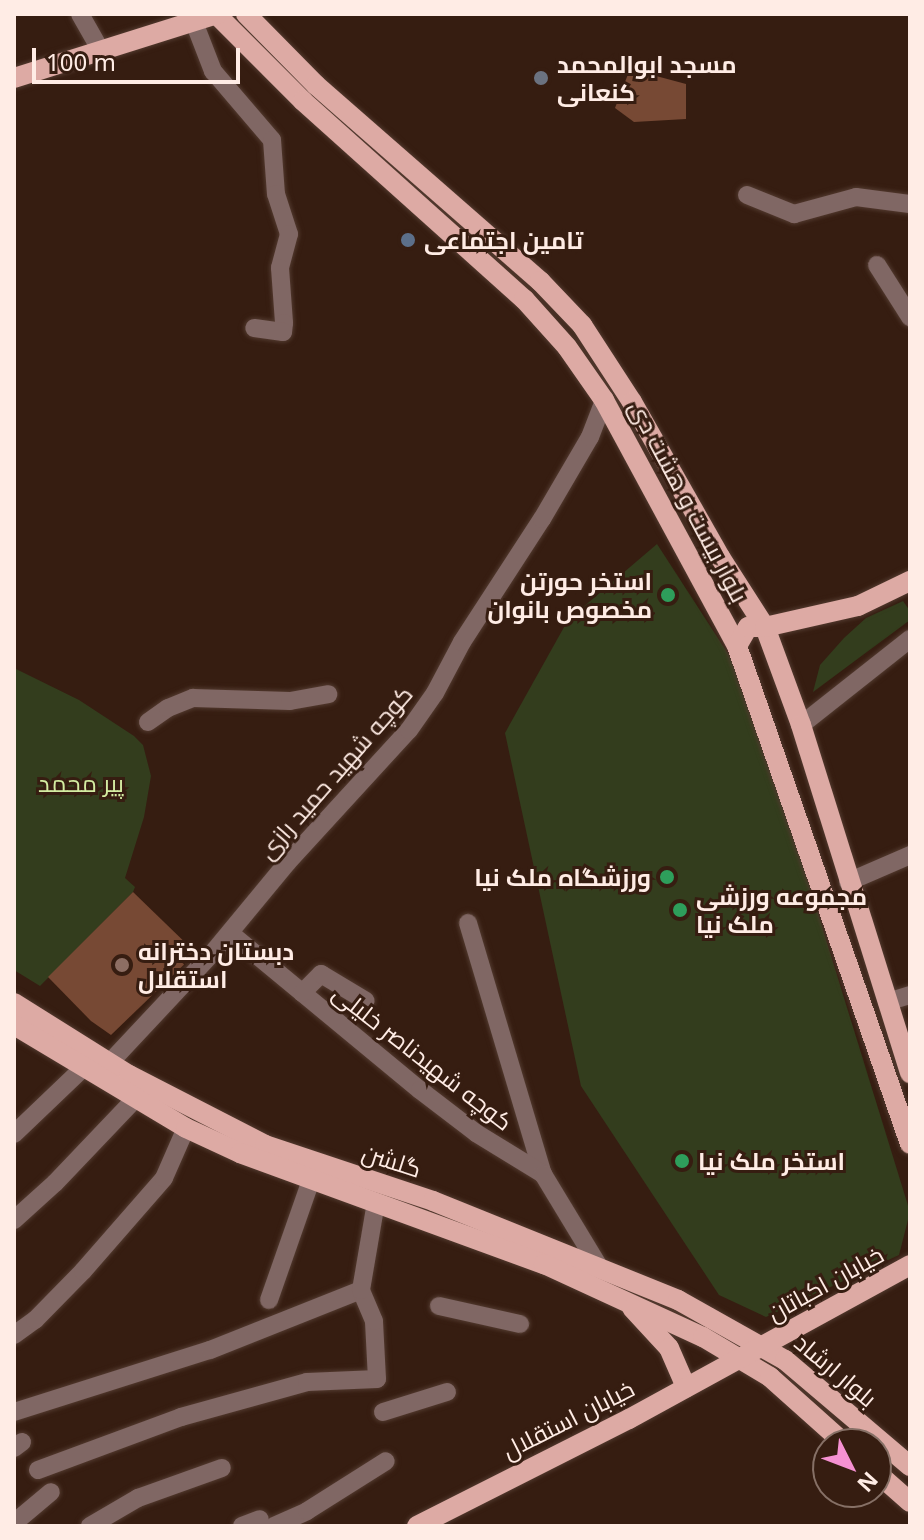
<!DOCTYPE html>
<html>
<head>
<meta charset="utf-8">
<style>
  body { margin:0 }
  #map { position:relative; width:924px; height:1540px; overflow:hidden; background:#361d11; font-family:"Noto Sans",Cairo,sans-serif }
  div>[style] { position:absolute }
  .green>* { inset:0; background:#333d1d }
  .building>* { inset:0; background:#774934 }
  .roads { filter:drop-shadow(0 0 2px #523a2f) drop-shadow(0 0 2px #523a2f) }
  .minor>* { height:18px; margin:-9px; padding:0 9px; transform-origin:9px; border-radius:9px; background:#806764 }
  .major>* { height:20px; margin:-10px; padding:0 10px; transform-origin:10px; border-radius:10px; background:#ddaaa4 }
  .dots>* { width:22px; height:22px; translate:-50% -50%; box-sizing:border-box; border:4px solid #361d11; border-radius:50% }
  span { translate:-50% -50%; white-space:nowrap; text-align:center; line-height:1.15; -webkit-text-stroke:6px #361d11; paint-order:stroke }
  .poi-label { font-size:24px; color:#ffece5; font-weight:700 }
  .left { translate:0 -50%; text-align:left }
  .right { translate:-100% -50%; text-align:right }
  .street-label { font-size:24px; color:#ffece5 }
  .park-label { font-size:24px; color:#d4eda2 }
  .frame { position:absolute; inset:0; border:16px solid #ffece5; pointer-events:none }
  .north { position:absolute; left:812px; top:1428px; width:80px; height:80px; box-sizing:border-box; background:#361d11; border:2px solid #867066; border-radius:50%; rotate:132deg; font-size:22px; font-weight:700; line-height:32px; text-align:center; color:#ffece5 }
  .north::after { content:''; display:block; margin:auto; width:28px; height:36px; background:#f591d2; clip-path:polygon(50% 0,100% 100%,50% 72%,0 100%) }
  .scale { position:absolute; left:32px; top:48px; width:208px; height:36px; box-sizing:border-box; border:4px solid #ffece5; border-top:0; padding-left:10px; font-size:24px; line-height:28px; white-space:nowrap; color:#ffece5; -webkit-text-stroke:6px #361d11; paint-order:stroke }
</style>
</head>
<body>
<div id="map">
  <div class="green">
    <i style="clip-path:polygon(657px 544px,747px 683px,910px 1212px,899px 1255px,766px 1317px,719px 1295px,581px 1086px,505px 733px,568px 620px)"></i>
    <i style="clip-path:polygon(903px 601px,910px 611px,910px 620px,813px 692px,820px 665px,844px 638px,866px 618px)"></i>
    <i style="clip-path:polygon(14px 668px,79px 700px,134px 736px,143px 745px,151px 776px,144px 817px,125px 878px,135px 887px,133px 892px,40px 986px,14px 970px)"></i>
  </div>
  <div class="building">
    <i style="clip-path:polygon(630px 69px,686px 84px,686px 119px,634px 122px,615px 108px)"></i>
    <i style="clip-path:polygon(133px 892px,196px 953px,111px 1035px,91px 1021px,48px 977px)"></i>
  </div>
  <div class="roads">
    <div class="minor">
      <i style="left:80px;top:14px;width:43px;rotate:60.4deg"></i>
      <i style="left:194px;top:22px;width:53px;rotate:68.8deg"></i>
      <i style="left:213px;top:71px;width:91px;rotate:49.5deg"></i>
      <i style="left:272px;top:140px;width:54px;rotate:85.8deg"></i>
      <i style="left:276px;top:194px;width:42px;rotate:72deg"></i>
      <i style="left:289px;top:234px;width:35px;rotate:105deg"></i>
      <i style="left:280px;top:268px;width:55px;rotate:85.8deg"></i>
      <i style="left:284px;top:323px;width:9px;rotate:96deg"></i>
      <i style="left:283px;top:332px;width:29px;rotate:-172deg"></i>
      <i style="left:747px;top:195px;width:51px;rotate:22deg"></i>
      <i style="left:794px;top:214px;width:64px;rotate:-15.3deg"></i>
      <i style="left:856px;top:197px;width:54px;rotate:7.4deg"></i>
      <i style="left:877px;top:265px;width:62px;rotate:57.6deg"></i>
      <i style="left:148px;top:722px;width:24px;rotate:-35deg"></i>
      <i style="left:168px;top:708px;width:27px;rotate:-22deg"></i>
      <i style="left:193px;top:698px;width:97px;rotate:1.8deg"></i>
      <i style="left:290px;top:701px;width:39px;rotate:-10deg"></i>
      <i style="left:801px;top:725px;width:139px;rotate:-38.3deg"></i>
      <i style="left:848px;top:882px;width:68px;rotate:-23.5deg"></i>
      <i style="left:468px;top:923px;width:262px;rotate:73.4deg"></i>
      <i style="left:230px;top:933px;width:246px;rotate:39.6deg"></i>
      <i style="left:420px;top:1090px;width:71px;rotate:37.5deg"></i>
      <i style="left:476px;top:1133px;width:79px;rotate:31.5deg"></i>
      <i style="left:543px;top:1174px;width:110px;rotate:58.8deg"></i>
      <i style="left:302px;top:993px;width:27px;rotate:-45deg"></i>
      <i style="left:321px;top:974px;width:52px;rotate:31deg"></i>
      <i style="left:887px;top:1002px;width:24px;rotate:-17deg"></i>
      <i style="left:101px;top:1072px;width:167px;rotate:-46.9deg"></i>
      <i style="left:215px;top:950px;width:113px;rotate:-50.4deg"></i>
      <i style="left:287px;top:863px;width:180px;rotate:-47.5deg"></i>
      <i style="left:409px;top:730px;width:45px;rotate:-54.9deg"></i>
      <i style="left:435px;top:693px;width:58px;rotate:-62.1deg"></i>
      <i style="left:462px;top:642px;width:147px;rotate:-57deg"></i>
      <i style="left:542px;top:519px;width:95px;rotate:-59.7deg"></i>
      <i style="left:590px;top:437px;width:40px;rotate:-69deg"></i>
      <i style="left:14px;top:1134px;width:97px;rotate:-43.7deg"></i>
      <i style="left:14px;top:1220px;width:55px;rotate:-42.1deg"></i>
      <i style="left:55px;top:1183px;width:116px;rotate:-46.4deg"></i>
      <i style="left:269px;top:1300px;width:127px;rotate:-70.7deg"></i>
      <i style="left:439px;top:1306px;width:83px;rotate:12.5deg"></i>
      <i style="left:14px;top:1335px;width:26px;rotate:-36deg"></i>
      <i style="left:35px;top:1320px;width:69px;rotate:-45.6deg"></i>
      <i style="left:83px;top:1271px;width:123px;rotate:-48.9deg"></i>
      <i style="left:164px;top:1178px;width:55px;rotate:-66.3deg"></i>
      <i style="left:14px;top:1412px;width:206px;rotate:-17.6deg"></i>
      <i style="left:210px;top:1350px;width:162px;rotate:-21.7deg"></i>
      <i style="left:383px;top:1412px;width:67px;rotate:-17.4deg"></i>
      <i style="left:14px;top:1448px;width:10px;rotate:-37deg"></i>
      <i style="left:38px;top:1470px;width:153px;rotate:-20.3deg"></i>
      <i style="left:181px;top:1417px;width:131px;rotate:-15.5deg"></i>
      <i style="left:307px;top:1382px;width:70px;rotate:-2.5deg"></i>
      <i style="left:377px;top:1379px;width:58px;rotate:-93deg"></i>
      <i style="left:374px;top:1321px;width:34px;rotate:-113deg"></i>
      <i style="left:361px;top:1290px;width:89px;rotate:-80.3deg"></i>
      <i style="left:14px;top:1523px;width:48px;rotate:-40deg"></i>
      <i style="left:90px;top:1526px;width:56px;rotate:-30.3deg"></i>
      <i style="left:138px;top:1498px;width:89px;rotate:-19.7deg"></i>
      <i style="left:242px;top:1526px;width:19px;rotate:-21deg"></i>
      <i style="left:274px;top:1526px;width:36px;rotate:-24deg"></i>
      <i style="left:307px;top:1511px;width:93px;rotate:-32.3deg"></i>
    </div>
    <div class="major">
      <i style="left:216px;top:14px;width:123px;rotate:45deg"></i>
      <i style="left:303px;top:101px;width:297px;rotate:41.9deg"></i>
      <i style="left:524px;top:299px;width:64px;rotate:48.1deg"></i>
      <i style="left:567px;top:347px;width:65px;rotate:55.1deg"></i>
      <i style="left:604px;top:400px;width:280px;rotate:61.6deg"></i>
      <i style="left:737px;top:646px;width:527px;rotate:70.84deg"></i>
      <i style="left:246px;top:14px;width:100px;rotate:45.4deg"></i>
      <i style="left:316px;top:85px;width:298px;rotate:41.2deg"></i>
      <i style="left:540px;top:281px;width:61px;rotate:46.3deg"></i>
      <i style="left:582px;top:325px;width:92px;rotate:57deg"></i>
      <i style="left:632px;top:402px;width:178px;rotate:60.4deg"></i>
      <i style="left:720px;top:557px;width:83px;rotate:57.3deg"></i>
      <i style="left:765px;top:627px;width:104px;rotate:69.8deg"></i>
      <i style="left:801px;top:725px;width:365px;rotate:72.6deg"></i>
      <i style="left:14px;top:78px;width:213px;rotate:-17.5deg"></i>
      <i style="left:737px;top:646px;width:22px;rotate:-60deg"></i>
      <i style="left:748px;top:627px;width:17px"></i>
      <i style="left:765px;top:627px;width:95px;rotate:-12.7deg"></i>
      <i style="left:858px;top:606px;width:58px;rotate:-25.7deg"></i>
      <i style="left:14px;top:1003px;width:136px;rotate:32.1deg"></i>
      <i style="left:129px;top:1075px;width:153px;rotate:27.2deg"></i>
      <i style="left:265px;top:1145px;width:177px;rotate:18.4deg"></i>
      <i style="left:433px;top:1201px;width:264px;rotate:22deg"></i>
      <i style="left:678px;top:1300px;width:123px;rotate:29.3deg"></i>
      <i style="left:785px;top:1360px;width:164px;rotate:40.3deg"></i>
      <i style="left:14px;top:1025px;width:200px;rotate:30.9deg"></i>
      <i style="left:186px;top:1128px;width:60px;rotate:24.8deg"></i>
      <i style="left:240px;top:1153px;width:324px;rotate:20.1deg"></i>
      <i style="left:544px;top:1264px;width:175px;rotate:24.7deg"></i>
      <i style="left:703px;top:1337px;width:78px;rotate:30.8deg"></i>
      <i style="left:770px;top:1377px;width:101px;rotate:41.8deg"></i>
      <i style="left:632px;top:1308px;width:54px;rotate:47.2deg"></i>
      <i style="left:669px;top:1348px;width:43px;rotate:66.4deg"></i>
      <i style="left:876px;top:1472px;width:45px;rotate:41.4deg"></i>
      <i style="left:417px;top:1526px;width:237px;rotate:-26.8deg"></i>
      <i style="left:629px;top:1419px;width:320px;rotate:-28.7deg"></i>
    </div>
  </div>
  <div class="dots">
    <i style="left:541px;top:78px;background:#6b7280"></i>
    <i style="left:408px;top:240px;background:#5c6f8a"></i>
    <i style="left:668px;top:595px;background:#2e9e5b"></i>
    <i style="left:667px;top:877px;background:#2e9e5b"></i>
    <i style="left:680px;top:910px;background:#2e9e5b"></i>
    <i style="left:122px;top:965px;background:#8d6e63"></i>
    <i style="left:682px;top:1161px;background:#2e9e5b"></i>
  </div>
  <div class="poi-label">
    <span class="left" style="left:557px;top:78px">مسجد ابوالمحمد<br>کنعانی</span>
    <span class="left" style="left:424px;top:240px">تامین اجتماعی</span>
    <span class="right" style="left:652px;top:595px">استخر حورتن<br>مخصوص بانوان</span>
    <span class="right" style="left:651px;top:877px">ورزشگاه ملک نیا</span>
    <span class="left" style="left:696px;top:910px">مجموعه ورزشی<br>ملک نیا</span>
    <span class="left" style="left:138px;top:965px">دبستان دخترانه<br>استقلال</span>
    <span class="left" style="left:698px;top:1161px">استخر ملک نیا</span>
  </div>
  <div class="street-label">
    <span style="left:689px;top:501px;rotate:62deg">بلوار بیست و هشت دی</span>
    <span style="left:335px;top:772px;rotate:-49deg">کوچه شهید حمید رازی</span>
    <span style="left:423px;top:1057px;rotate:38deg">کوچه شهیدناصر خلیلی</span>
    <span style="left:392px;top:1160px;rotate:18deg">گلشن</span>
    <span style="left:825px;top:1283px;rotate:-29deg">خیابان اکباتان</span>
    <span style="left:836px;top:1370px;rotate:40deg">بلوار ارشاد</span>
    <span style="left:568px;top:1419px;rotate:-27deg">خیابان استقلال</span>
  </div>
  <div class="park-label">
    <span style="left:81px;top:783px">پیر محمد</span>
  </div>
  <div class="frame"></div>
  <div class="north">N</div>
  <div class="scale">100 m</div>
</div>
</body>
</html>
